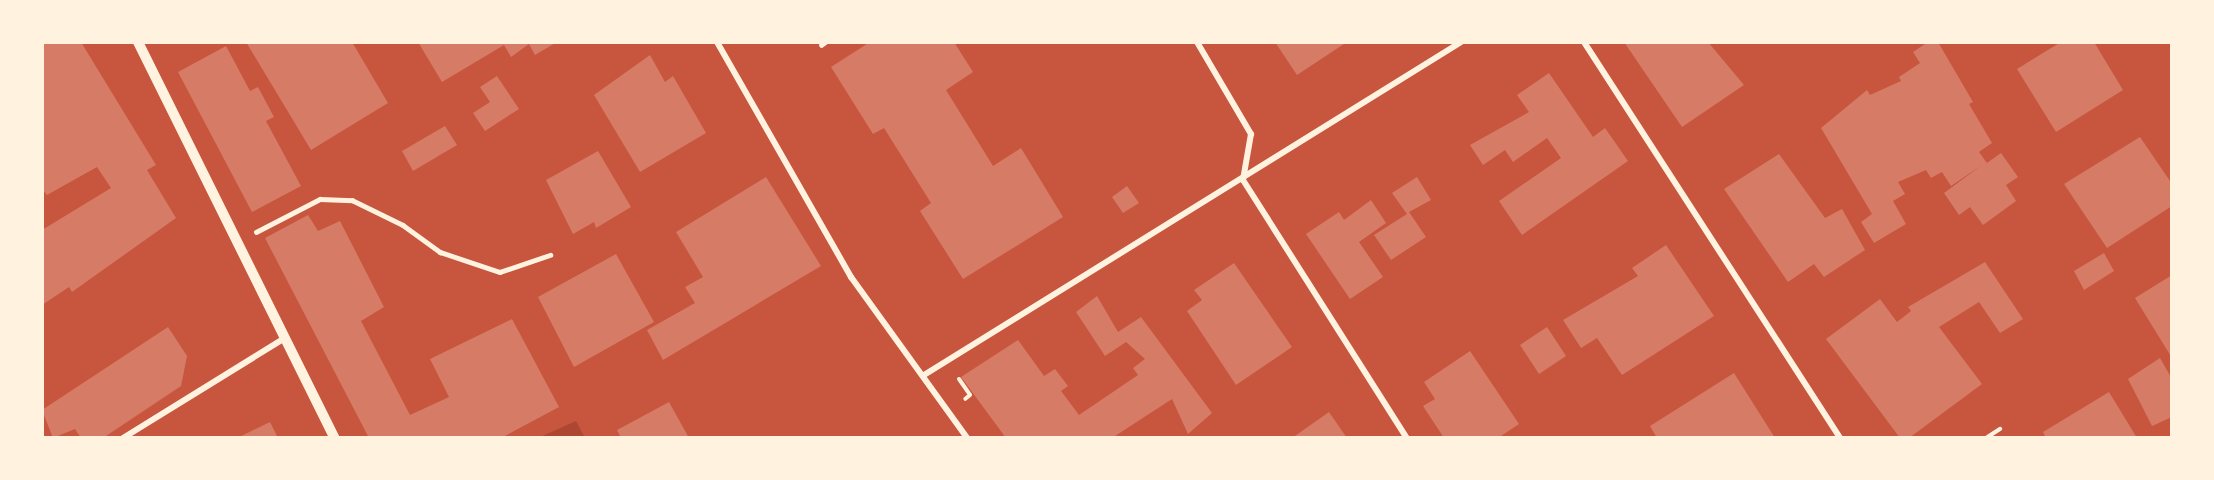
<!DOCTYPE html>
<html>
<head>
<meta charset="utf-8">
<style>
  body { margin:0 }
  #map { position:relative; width:2214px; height:480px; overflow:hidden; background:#c8553d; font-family:Raleway,sans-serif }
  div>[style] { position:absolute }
  .green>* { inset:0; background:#ae4732 }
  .building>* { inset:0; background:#d67c66 }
  .path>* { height:4px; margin:-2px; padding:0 2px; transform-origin:2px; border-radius:2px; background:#fff3e0 }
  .service>* { height:4.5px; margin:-2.25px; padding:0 2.25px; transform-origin:2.25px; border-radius:2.25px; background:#fff3e0 }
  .minor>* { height:6px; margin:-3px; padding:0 3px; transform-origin:3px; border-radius:3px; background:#fff3e0 }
  .tertiary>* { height:10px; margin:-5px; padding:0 5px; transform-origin:5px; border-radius:5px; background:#fff3e0 }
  span { translate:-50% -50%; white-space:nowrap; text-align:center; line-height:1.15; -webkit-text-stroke:5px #fff3e0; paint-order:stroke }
  .frame { position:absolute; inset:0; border:44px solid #fff3e0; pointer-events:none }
</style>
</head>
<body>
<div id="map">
  <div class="green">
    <i style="clip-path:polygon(576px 421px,585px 438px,538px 438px)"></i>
  </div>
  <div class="building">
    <i style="clip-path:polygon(42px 42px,81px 42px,156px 165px,147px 170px,176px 218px,72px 292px,69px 287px,42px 305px,42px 230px,111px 188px,97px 167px,47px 195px,42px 189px)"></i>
    <i style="clip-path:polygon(246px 42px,352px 42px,388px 103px,311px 150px)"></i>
    <i style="clip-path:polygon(418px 42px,557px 42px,535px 55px,529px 44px,511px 57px,504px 45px,442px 82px)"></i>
    <i style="clip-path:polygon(870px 42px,954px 42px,973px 72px,946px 90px,993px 166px,1021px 148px,1063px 217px,963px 279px,920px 211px,931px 203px,884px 128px,873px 134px,831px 67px)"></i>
    <i style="clip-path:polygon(1275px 42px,1347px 42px,1297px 75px)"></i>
    <i style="clip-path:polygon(1624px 42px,1708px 42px,1744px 85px,1682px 127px)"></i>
    <i style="clip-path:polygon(1928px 42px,1938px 42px,1973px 102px,1969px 104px,1992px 143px,1979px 152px,1987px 163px,2001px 153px,2018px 177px,2006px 185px,2016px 201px,1983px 225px,1970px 207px,1959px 215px,1944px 193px,1982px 165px,1951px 186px,1942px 172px,1931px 178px,1926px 170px,1898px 182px,1905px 194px,1893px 201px,1906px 224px,1874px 243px,1861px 222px,1872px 214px,1821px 128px,1867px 90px,1870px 95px,1901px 81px,1899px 77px,1920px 63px,1913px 52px)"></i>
    <i style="clip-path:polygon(2061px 42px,2094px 42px,2123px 90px,2056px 132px,2017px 69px)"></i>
    <i style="clip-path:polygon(226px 46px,250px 91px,258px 87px,274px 117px,266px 121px,301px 186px,252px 212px,178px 72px)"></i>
    <i style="clip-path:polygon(650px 55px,665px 82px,673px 76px,706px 133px,640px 172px,594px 95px)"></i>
    <i style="clip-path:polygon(1549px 73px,1593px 137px,1605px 128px,1628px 161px,1522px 235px,1499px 201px,1561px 158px,1547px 138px,1513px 162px,1505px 150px,1483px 165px,1470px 145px,1529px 112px,1517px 95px)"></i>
    <i style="clip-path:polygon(497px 76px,519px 109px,485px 131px,473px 113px,490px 102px,480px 87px)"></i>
    <i style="clip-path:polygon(445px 126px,457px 145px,413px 171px,402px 151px)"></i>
    <i style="clip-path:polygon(2140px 137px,2172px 184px,2172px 206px,2107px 248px,2064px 184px)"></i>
    <i style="clip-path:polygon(598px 151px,631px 207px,596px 228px,594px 222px,573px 234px,546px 180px)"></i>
    <i style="clip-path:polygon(1779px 154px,1825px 218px,1842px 209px,1865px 250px,1824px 277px,1814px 264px,1788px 282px,1724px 189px)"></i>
    <i style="clip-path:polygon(766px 177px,821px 266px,663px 360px,647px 330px,695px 303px,685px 287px,703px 277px,676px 232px)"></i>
    <i style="clip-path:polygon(1417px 177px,1431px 200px,1409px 212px,1426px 237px,1391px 260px,1374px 235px,1407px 214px,1392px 193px)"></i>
    <i style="clip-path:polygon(1127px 186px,1139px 203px,1123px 213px,1112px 197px)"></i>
    <i style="clip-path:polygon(1371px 200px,1386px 223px,1359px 242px,1383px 277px,1350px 299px,1306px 234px,1339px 212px,1344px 220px)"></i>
    <i style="clip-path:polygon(308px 215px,318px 231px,340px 221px,384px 307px,361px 321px,410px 415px,449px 397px,430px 359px,512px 319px,559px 407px,501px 438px,369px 438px,265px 238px)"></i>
    <i style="clip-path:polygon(1666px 245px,1714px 316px,1622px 375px,1597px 338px,1581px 348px,1563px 320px,1638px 276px,1632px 268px)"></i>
    <i style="clip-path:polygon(2104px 253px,2114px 271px,2084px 290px,2074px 271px)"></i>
    <i style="clip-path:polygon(616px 254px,654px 322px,574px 367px,538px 297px)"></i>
    <i style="clip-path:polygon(1985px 262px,2023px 319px,2000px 333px,1979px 302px,1939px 327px,1982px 384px,1909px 438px,1900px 438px,1826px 339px,1880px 299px,1897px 322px,1911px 311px,1908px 307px)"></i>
    <i style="clip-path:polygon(1234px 263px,1292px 347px,1236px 385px,1187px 311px,1202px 300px,1194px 290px)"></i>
    <i style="clip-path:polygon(2172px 275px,2172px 358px,2135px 298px)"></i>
    <i style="clip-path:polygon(1097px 296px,1118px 332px,1141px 317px,1212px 413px,1188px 434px,1172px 399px,1112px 438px,1006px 438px,961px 377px,1018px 340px,1044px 376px,1055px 369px,1068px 386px,1061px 391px,1079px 415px,1138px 375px,1133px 368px,1145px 359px,1126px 342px,1105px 356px,1076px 312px)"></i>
    <i style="clip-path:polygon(168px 327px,187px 356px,181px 386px,103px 438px,81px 438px,75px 429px,53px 438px,42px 410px)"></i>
    <i style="clip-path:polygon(1547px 327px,1566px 356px,1539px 374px,1520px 345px)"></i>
    <i style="clip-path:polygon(1470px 351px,1519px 424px,1498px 438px,1444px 438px,1423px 406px,1435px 399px,1424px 382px)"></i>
    <i style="clip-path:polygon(2160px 358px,2172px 379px,2172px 417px,2152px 426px,2128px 379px)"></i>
    <i style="clip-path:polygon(1734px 373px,1775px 438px,1657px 438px,1650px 426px)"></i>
    <i style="clip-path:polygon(2109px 392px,2137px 438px,2046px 438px,2043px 432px)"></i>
    <i style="clip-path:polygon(669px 402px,689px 438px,621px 438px,617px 430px)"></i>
    <i style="clip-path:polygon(1329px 412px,1347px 438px,1292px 438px)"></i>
    <i style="clip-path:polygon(270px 422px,278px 438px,237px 438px)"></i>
  </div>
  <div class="path">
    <i style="left:959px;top:379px;width:19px;rotate:55deg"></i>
    <i style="left:970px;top:395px;width:6px;rotate:141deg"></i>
    <i style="left:1986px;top:438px;width:17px;rotate:-33deg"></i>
  </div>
  <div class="service">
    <i style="left:821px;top:45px;width:5px;rotate:-37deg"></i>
    <i style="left:256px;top:232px;width:72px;rotate:-27.3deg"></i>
    <i style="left:320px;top:199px;width:32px;rotate:2deg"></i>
    <i style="left:352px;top:200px;width:57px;rotate:26.1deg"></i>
    <i style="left:403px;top:225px;width:46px;rotate:36.1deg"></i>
    <i style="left:440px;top:252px;width:63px;rotate:18.4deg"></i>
    <i style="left:500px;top:272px;width:53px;rotate:-18.8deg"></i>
  </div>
  <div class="minor">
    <i style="left:717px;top:42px;width:271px;rotate:60.3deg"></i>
    <i style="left:851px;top:277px;width:198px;rotate:54.2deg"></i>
    <i style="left:1197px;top:42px;width:107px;rotate:59.6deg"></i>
    <i style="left:1251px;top:134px;width:47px;rotate:99.9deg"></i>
    <i style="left:1584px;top:42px;width:472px;rotate:57.1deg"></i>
    <i style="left:1243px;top:180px;width:306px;rotate:57.6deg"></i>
    <i style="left:924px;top:375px;width:632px;rotate:-31.8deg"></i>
    <i style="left:123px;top:438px;width:190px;rotate:-31.7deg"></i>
  </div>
  <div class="tertiary">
    <i style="left:138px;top:42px;width:442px;rotate:63.6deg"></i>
  </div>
  <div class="frame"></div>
</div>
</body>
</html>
